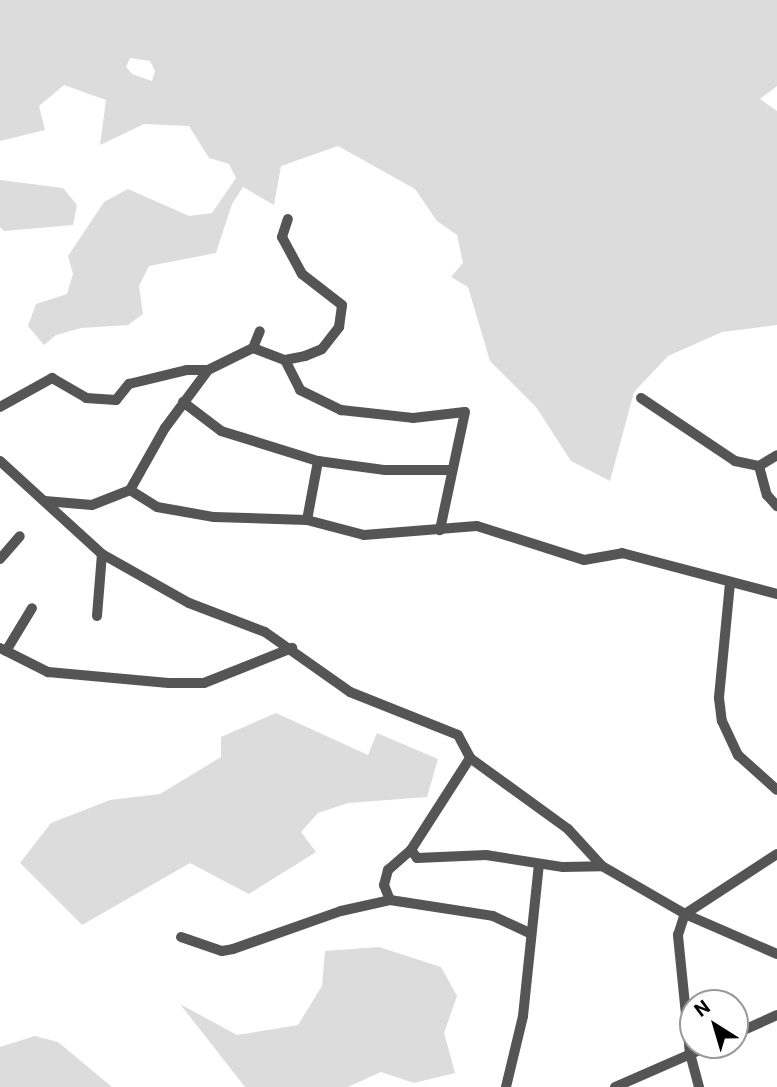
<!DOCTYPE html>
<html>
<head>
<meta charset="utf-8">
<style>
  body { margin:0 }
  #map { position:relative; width:777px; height:1087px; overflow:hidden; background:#fff; font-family:Roboto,sans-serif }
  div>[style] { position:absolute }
  .green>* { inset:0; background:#dcdcdc }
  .minor>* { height:10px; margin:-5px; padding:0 5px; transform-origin:5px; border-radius:5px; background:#555 }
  span { translate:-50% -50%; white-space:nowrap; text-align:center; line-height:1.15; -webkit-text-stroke:5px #fff; paint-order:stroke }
  .north { position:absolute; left:679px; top:989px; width:70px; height:70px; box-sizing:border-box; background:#fff; border:2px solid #999; border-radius:50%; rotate:323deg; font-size:19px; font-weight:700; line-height:28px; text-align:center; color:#000 }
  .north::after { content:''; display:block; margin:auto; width:24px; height:32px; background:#000; clip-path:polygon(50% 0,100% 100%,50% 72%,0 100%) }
</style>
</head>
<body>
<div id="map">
  <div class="green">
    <i style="clip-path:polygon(evenodd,0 0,777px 0,777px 86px,760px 99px,777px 111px,777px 325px,722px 332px,668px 356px,634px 392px,610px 481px,571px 461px,536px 407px,490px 361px,468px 287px,451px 277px,463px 263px,457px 235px,437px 221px,415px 189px,338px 146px,281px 166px,274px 205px,243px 187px,232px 204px,216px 253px,149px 266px,139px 286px,143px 314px,128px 325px,81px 328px,56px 335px,44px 345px,28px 326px,36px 304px,67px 294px,73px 274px,68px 256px,104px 202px,128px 189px,189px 216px,212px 213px,236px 178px,229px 164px,209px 158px,189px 126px,144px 124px,100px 145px,106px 100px,64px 85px,39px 106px,45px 130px,0 141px,0 0,130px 58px,150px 61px,155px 71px,152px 81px,132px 74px,126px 67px,130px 58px)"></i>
    <i style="clip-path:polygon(0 180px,63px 188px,77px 205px,73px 225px,4px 231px,0 227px)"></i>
    <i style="clip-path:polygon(276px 713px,368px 755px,377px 733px,438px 759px,427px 797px,348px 803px,318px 813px,301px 832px,316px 852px,249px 894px,190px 863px,82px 925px,20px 863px,51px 823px,110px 800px,160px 794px,221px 757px,221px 737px)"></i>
    <i style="clip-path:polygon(379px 947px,441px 967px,457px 996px,444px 1033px,455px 1073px,414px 1083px,381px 1072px,348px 1087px,245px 1087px,180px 1004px,237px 1035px,298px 1025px,322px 986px,325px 951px)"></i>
    <i style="clip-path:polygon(35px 1036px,58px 1042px,112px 1087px,0 1087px,0 1047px)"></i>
  </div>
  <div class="minor">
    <i style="left:253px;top:348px;width:34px;rotate:21deg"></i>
    <i style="left:285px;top:360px;width:20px;rotate:-11deg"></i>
    <i style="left:305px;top:356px;width:18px;rotate:-22deg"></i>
    <i style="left:322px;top:349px;width:28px;rotate:-52deg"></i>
    <i style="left:339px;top:327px;width:22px;rotate:-82deg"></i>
    <i style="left:342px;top:305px;width:51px;rotate:-142.2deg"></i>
    <i style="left:302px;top:274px;width:42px;rotate:-118.4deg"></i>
    <i style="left:282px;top:237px;width:19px;rotate:-72deg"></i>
    <i style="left:285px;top:360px;width:34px;rotate:63deg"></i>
    <i style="left:300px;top:390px;width:46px;rotate:26deg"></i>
    <i style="left:341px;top:410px;width:72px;rotate:6.3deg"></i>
    <i style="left:413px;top:418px;width:52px;rotate:-6.6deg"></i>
    <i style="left:465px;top:412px;width:121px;rotate:102deg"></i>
    <i style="left:641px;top:398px;width:113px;rotate:33.8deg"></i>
    <i style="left:735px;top:461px;width:25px;rotate:12deg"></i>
    <i style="left:759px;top:466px;width:30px;rotate:75deg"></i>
    <i style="left:767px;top:495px;width:15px;rotate:48deg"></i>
    <i style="left:183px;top:402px;width:48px;rotate:37.3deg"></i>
    <i style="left:221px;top:431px;width:102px;rotate:17.2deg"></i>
    <i style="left:318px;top:461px;width:68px;rotate:7.7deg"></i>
    <i style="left:385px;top:470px;width:65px"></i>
    <i style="left:0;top:407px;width:60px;rotate:-29.1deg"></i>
    <i style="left:52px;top:378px;width:39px;rotate:30deg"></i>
    <i style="left:86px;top:398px;width:30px;rotate:4deg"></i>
    <i style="left:116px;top:400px;width:21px;rotate:-51deg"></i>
    <i style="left:129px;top:384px;width:60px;rotate:-13.6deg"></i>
    <i style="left:187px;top:370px;width:21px"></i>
    <i style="left:0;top:461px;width:138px;rotate:42.4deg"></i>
    <i style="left:102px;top:554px;width:100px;rotate:29.4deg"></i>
    <i style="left:189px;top:603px;width:81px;rotate:20.9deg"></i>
    <i style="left:265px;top:632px;width:104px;rotate:35.2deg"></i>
    <i style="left:350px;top:692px;width:116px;rotate:21.7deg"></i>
    <i style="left:458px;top:735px;width:26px;rotate:62deg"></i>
    <i style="left:470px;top:758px;width:109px;rotate:122.7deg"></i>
    <i style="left:411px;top:850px;width:10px;rotate:53deg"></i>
    <i style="left:417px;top:858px;width:69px;rotate:-2.5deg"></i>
    <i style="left:486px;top:855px;width:78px;rotate:8.9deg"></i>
    <i style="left:563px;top:867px;width:39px;rotate:-1deg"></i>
    <i style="left:602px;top:866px;width:96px;rotate:30deg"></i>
    <i style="left:685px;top:914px;width:100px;rotate:23.5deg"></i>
    <i style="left:759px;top:466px;width:21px;rotate:-31deg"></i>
    <i style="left:130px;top:490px;width:71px;rotate:-60.6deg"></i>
    <i style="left:165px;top:428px;width:72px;rotate:-53.4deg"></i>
    <i style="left:208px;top:370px;width:50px;rotate:-26.1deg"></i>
    <i style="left:253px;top:348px;width:18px;rotate:-68deg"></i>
    <i style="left:45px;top:501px;width:47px;rotate:4.9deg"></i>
    <i style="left:92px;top:505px;width:41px;rotate:-21.5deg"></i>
    <i style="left:130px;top:490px;width:32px;rotate:32deg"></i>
    <i style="left:157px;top:507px;width:58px;rotate:10deg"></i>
    <i style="left:214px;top:517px;width:93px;rotate:1.8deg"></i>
    <i style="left:307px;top:520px;width:59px;rotate:14.7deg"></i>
    <i style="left:364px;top:535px;width:113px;rotate:-4.6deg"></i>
    <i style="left:477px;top:526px;width:112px;rotate:17.6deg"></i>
    <i style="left:584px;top:560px;width:39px;rotate:-10deg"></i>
    <i style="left:622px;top:553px;width:160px;rotate:14.8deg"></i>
    <i style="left:307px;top:520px;width:60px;rotate:-79.4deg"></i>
    <i style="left:0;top:559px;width:30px;rotate:-49deg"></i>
    <i style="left:730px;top:583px;width:116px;rotate:95.5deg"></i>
    <i style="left:719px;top:698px;width:23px;rotate:83deg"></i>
    <i style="left:722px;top:721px;width:38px;rotate:65deg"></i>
    <i style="left:738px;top:755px;width:52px;rotate:41.9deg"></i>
    <i style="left:97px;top:616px;width:62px;rotate:-85.4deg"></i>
    <i style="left:0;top:648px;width:54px;rotate:26.6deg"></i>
    <i style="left:48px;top:672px;width:121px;rotate:5.2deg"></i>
    <i style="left:169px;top:683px;width:35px"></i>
    <i style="left:204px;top:683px;width:95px;rotate:-21.7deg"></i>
    <i style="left:6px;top:651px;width:50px;rotate:-58.8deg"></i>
    <i style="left:470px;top:758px;width:121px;rotate:35.9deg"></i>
    <i style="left:568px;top:829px;width:50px;rotate:47.4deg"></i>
    <i style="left:390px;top:900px;width:16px;rotate:-112deg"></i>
    <i style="left:384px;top:885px;width:16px;rotate:-75deg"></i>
    <i style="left:388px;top:870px;width:30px;rotate:-41deg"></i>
    <i style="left:181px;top:937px;width:43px;rotate:18.9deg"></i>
    <i style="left:222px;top:951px;width:11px;rotate:-10deg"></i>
    <i style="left:233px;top:949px;width:114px;rotate:-19.4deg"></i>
    <i style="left:341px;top:911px;width:50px;rotate:-12.7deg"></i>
    <i style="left:390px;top:900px;width:104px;rotate:8.8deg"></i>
    <i style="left:493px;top:916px;width:40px;rotate:25deg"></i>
    <i style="left:735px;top:1034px;width:46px;rotate:-24.3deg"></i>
    <i style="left:506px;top:1087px;width:73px;rotate:-76.5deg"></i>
    <i style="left:523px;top:1016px;width:152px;rotate:-84deg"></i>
    <i style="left:615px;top:1087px;width:105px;rotate:-23.6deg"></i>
    <i style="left:699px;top:1087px;width:34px;rotate:-105deg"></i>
    <i style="left:690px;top:1054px;width:120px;rotate:-95.8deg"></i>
    <i style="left:678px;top:935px;width:22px;rotate:-72deg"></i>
    <i style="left:685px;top:914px;width:110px;rotate:-33.1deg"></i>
  </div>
  <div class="north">N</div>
</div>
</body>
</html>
